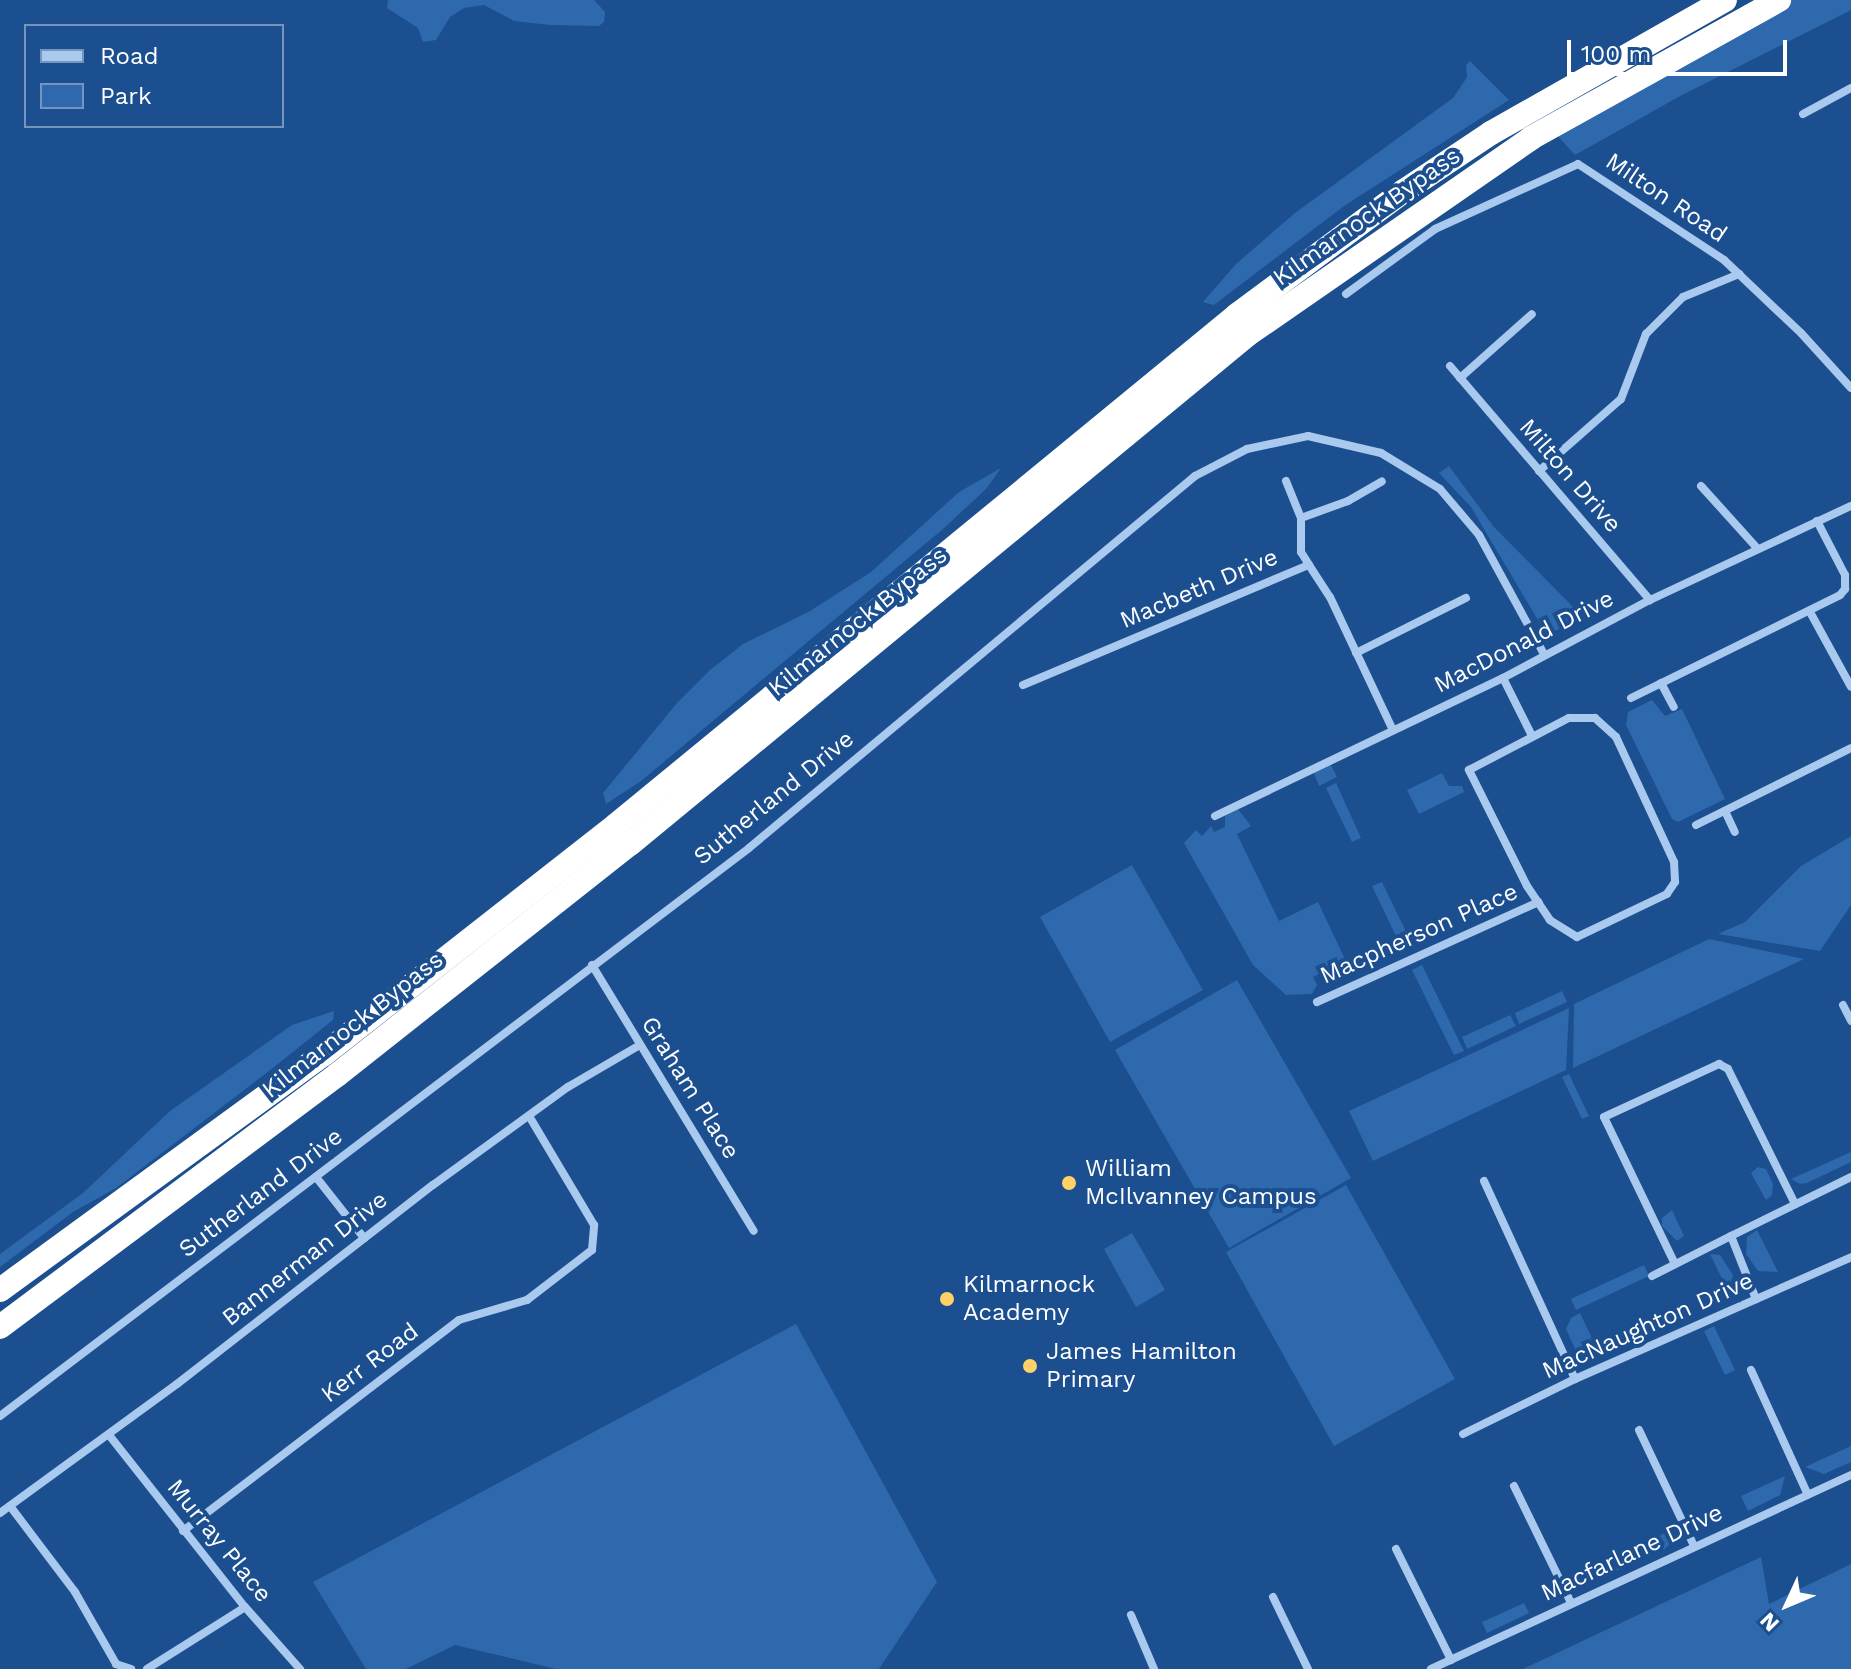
<!DOCTYPE html>
<html>
<head>
<meta charset="utf-8">
<style>
  body { margin:0 }
  #map { position:relative; width:1851px; height:1669px; overflow:hidden; background:#1b4f8f; font-family:"Work Sans",sans-serif }
  div>[style] { position:absolute }
  .green>* { inset:0; background:#2e69ad }
  .street>* { height:8px; margin:-4px; padding:0 4px; transform-origin:4px; border-radius:4px; background:#a9c9ee }
  .highway>* { height:24px; margin:-12px; padding:0 12px; transform-origin:12px; border-radius:12px; background:#fff }
  .dots>* { width:22px; height:22px; translate:-50% -50%; box-sizing:border-box; border:4px solid #1b4f8f; border-radius:50% }
  span { translate:-50% -50%; white-space:nowrap; text-align:center; line-height:1.15; -webkit-text-stroke:8px #1b4f8f; paint-order:stroke }
  .street-label { font-size:24px; color:#fff }
  .poi-label { font-size:24px; color:#fff }
  .left { translate:0 -50%; text-align:left }
  .legend { position:absolute; left:24px; top:24px; width:260px; height:104px; box-sizing:border-box; background:#1b4f8f; border:2px solid #7695bc; margin:0; padding:10px 14px; list-style:none; font-size:24px; color:#fff }
  .legend li { display:flex; align-items:center; gap:16px; height:40px }
  .legend b { width:40px; border:2px solid #7695bc }
  .north { position:absolute; left:1747px; top:1565px; width:80px; height:80px; -webkit-text-stroke:6px #1b4f8f; paint-order:stroke; rotate:226deg; font-size:22px; font-weight:700; line-height:32px; text-align:center; color:#fff }
  .north::after { content:''; display:block; margin:auto; width:28px; height:36px; background:#fff; clip-path:polygon(50% 0,100% 100%,50% 72%,0 100%) }
  .scale { position:absolute; left:1567px; top:40px; width:220px; height:36px; box-sizing:border-box; border:4px solid #fff; border-top:0; padding-left:10px; font-size:24px; line-height:28px; white-space:nowrap; color:#fff; -webkit-text-stroke:6px #1b4f8f; paint-order:stroke }
</style>
</head>
<body>
<div id="map">
  <div class="green">
    <i style="clip-path:polygon(388px 0,594px 0,605px 12px,604px 22px,599px 26px,550px 25px,514px 21px,484px 5px,464px 8px,450px 17px,436px 40px,423px 42px,418px 28px,387px 8px)"></i>
    <i style="clip-path:polygon(1792px 0,1851px 0,1851px 10px,1682px 95px,1575px 155px,1554px 132px)"></i>
    <i style="clip-path:polygon(1470px 61px,1509px 100px,1344px 206px,1214px 305px,1203px 302px,1236px 264px,1295px 213px,1453px 98px,1467px 77px,1466px 65px)"></i>
    <i style="clip-path:polygon(1449px 466px,1494px 527px,1583px 617px,1553px 632px,1542px 627px,1471px 507px,1439px 473px)"></i>
    <i style="clip-path:polygon(1001px 468px,986px 489px,943px 529px,641px 781px,606px 804px,603px 793px,677px 703px,710px 670px,743px 644px,810px 611px,871px 572px,959px 492px)"></i>
    <i style="clip-path:polygon(1652px 700px,1665px 716px,1682px 709px,1725px 799px,1678px 822px,1672px 819px,1626px 725px,1628px 712px)"></i>
    <i style="clip-path:polygon(1330px 763px,1337px 777px,1319px 786px,1313px 771px)"></i>
    <i style="clip-path:polygon(1442px 773px,1449px 786px,1462px 786px,1464px 792px,1419px 814px,1407px 790px)"></i>
    <i style="clip-path:polygon(1336px 783px,1361px 838px,1352px 842px,1326px 788px)"></i>
    <i style="clip-path:polygon(1238px 809px,1251px 826px,1237px 834px,1279px 921px,1318px 902px,1352px 974px,1344px 978px,1333px 967px,1313px 977px,1317px 985px,1312px 994px,1286px 995px,1253px 965px,1184px 843px,1196px 830px,1202px 836px,1211px 826px,1214px 832px,1225px 827px,1225px 816px)"></i>
    <i style="clip-path:polygon(1851px 836px,1851px 905px,1820px 951px,1718px 934px,1745px 922px,1801px 866px)"></i>
    <i style="clip-path:polygon(1132px 865px,1203px 990px,1110px 1042px,1040px 917px)"></i>
    <i style="clip-path:polygon(1382px 882px,1413px 946px,1403px 951px,1372px 886px)"></i>
    <i style="clip-path:polygon(1709px 939px,1804px 959px,1573px 1068px,1574px 1004px)"></i>
    <i style="clip-path:polygon(1393px 940px,1399px 953px,1360px 970px,1354px 958px)"></i>
    <i style="clip-path:polygon(1422px 965px,1464px 1051px,1454px 1055px,1412px 970px)"></i>
    <i style="clip-path:polygon(1237px 980px,1351px 1178px,1229px 1248px,1115px 1050px)"></i>
    <i style="clip-path:polygon(1562px 991px,1567px 1002px,1519px 1024px,1515px 1013px)"></i>
    <i style="clip-path:polygon(1569px 1008px,1566px 1070px,1373px 1161px,1349px 1111px)"></i>
    <i style="clip-path:polygon(334px 1011px,333px 1020px,269px 1071px,116px 1188px,73px 1212px,0 1267px,0 1254px,83px 1193px,170px 1111px,292px 1025px)"></i>
    <i style="clip-path:polygon(1510px 1015px,1516px 1026px,1467px 1049px,1462px 1037px)"></i>
    <i style="clip-path:polygon(1569px 1074px,1589px 1116px,1582px 1119px,1562px 1077px)"></i>
    <i style="clip-path:polygon(1851px 1152px,1851px 1162px,1807px 1183px,1800px 1184px,1791px 1179px)"></i>
    <i style="clip-path:polygon(1758px 1167px,1766px 1169px,1773px 1184px,1772px 1195px,1766px 1200px,1751px 1173px)"></i>
    <i style="clip-path:polygon(1346px 1185px,1455px 1379px,1334px 1446px,1226px 1252px)"></i>
    <i style="clip-path:polygon(1672px 1210px,1684px 1236px,1677px 1241px,1662px 1226px,1662px 1218px)"></i>
    <i style="clip-path:polygon(1757px 1230px,1778px 1272px,1758px 1271px,1746px 1254px,1747px 1237px)"></i>
    <i style="clip-path:polygon(1132px 1233px,1165px 1290px,1136px 1307px,1104px 1249px)"></i>
    <i style="clip-path:polygon(1710px 1254px,1720px 1255px,1733px 1275px,1729px 1293px)"></i>
    <i style="clip-path:polygon(1644px 1265px,1649px 1276px,1576px 1310px,1571px 1299px)"></i>
    <i style="clip-path:polygon(1580px 1313px,1600px 1355px,1592px 1358px,1576px 1351px,1566px 1329px,1571px 1318px)"></i>
    <i style="clip-path:polygon(796px 1324px,937px 1582px,879px 1669px,556px 1669px,455px 1645px,406px 1669px,366px 1669px,313px 1582px)"></i>
    <i style="clip-path:polygon(1714px 1326px,1735px 1370px,1725px 1375px,1704px 1331px)"></i>
    <i style="clip-path:polygon(1851px 1446px,1851px 1462px,1824px 1474px,1805px 1467px)"></i>
    <i style="clip-path:polygon(1785px 1476px,1780px 1495px,1748px 1511px,1741px 1496px)"></i>
    <i style="clip-path:polygon(1672px 1530px,1672px 1542px,1665px 1549px,1607px 1575px,1602px 1564px,1610px 1558px)"></i>
    <i style="clip-path:polygon(1761px 1557px,1769px 1604px,1851px 1564px,1851px 1669px,1523px 1669px)"></i>
    <i style="clip-path:polygon(1524px 1603px,1529px 1613px,1487px 1633px,1482px 1622px)"></i>
  </div>
  <div class="street">
    <i style="left:1803px;top:114px;width:55px;rotate:-28.4deg"></i>
    <i style="left:1346px;top:294px;width:110px;rotate:-36.1deg"></i>
    <i style="left:1435px;top:229px;width:157px;rotate:-24.4deg"></i>
    <i style="left:1578px;top:164px;width:175px;rotate:33.3deg"></i>
    <i style="left:1724px;top:260px;width:106px;rotate:43.5deg"></i>
    <i style="left:1801px;top:333px;width:74px;rotate:47.7deg"></i>
    <i style="left:1450px;top:366px;width:308px;rotate:49.5deg"></i>
    <i style="left:1460px;top:378px;width:96px;rotate:-41.6deg"></i>
    <i style="left:1539px;top:471px;width:109px;rotate:-41.3deg"></i>
    <i style="left:1621px;top:399px;width:70px;rotate:-69deg"></i>
    <i style="left:1646px;top:334px;width:52px;rotate:-45deg"></i>
    <i style="left:1683px;top:297px;width:61px;rotate:-22.3deg"></i>
    <i style="left:1286px;top:481px;width:40px;rotate:68deg"></i>
    <i style="left:1301px;top:518px;width:34px;rotate:90deg"></i>
    <i style="left:1301px;top:552px;width:15px;rotate:58deg"></i>
    <i style="left:1701px;top:486px;width:84px;rotate:47.9deg"></i>
    <i style="left:1301px;top:518px;width:50px;rotate:-19.9deg"></i>
    <i style="left:1348px;top:501px;width:39px;rotate:-30deg"></i>
    <i style="left:1810px;top:612px;width:85px;rotate:61.3deg"></i>
    <i style="left:1356px;top:653px;width:123px;rotate:-26.6deg"></i>
    <i style="left:1503px;top:678px;width:65px;rotate:63.4deg"></i>
    <i style="left:1661px;top:683px;width:27px;rotate:62deg"></i>
    <i style="left:1023px;top:685px;width:310px;rotate:-22.8deg"></i>
    <i style="left:1309px;top:565px;width:38px;rotate:57deg"></i>
    <i style="left:1330px;top:597px;width:147px;rotate:64.7deg"></i>
    <i style="left:1631px;top:698px;width:233px;rotate:-26.2deg"></i>
    <i style="left:1840px;top:595px;width:8px;rotate:-50deg"></i>
    <i style="left:1845px;top:589px;width:14px;rotate:-90deg"></i>
    <i style="left:1845px;top:575px;width:61px;rotate:-117.4deg"></i>
    <i style="left:1569px;top:718px;width:26px"></i>
    <i style="left:1595px;top:718px;width:28px;rotate:42deg"></i>
    <i style="left:1616px;top:737px;width:138px;rotate:65.1deg"></i>
    <i style="left:1674px;top:862px;width:20px;rotate:87deg"></i>
    <i style="left:1675px;top:882px;width:14px;rotate:124deg"></i>
    <i style="left:1667px;top:894px;width:100px;rotate:154.5deg"></i>
    <i style="left:1577px;top:937px;width:32px;rotate:-148deg"></i>
    <i style="left:1550px;top:920px;width:41px;rotate:-124.1deg"></i>
    <i style="left:1527px;top:886px;width:130px;rotate:-116.6deg"></i>
    <i style="left:1469px;top:770px;width:113px;rotate:-27.5deg"></i>
    <i style="left:1725px;top:811px;width:23px;rotate:65deg"></i>
    <i style="left:1215px;top:816px;width:319px;rotate:-25.6deg"></i>
    <i style="left:1503px;top:678px;width:166px;rotate:-28deg"></i>
    <i style="left:1650px;top:600px;width:222px;rotate:-25.1deg"></i>
    <i style="left:1696px;top:825px;width:173px;rotate:-26.4deg"></i>
    <i style="left:592px;top:965px;width:311px;rotate:58.7deg"></i>
    <i style="left:1317px;top:1002px;width:243px;rotate:-24.3deg"></i>
    <i style="left:1843px;top:1005px;width:18px;rotate:63deg"></i>
    <i style="left:316px;top:1177px;width:78px;rotate:51.8deg"></i>
    <i style="left:1484px;top:1181px;width:218px;rotate:65.3deg"></i>
    <i style="left:1731px;top:1236px;width:134px;rotate:-26.2deg"></i>
    <i style="left:1675px;top:1264px;width:163px;rotate:-115.8deg"></i>
    <i style="left:1604px;top:1117px;width:127px;rotate:-24.7deg"></i>
    <i style="left:1719px;top:1064px;width:10px;rotate:29deg"></i>
    <i style="left:1728px;top:1069px;width:151px;rotate:63.6deg"></i>
    <i style="left:1652px;top:1276px;width:89px;rotate:-26.9deg"></i>
    <i style="left:1731px;top:1236px;width:68px;rotate:68.4deg"></i>
    <i style="left:1751px;top:1370px;width:137px;rotate:65.5deg"></i>
    <i style="left:0;top:1416px;width:940px;rotate:-37.17deg"></i>
    <i style="left:749px;top:848px;width:581px;rotate:-39.83deg"></i>
    <i style="left:1195px;top:476px;width:59px;rotate:-27.4deg"></i>
    <i style="left:1247px;top:449px;width:62px;rotate:-12deg"></i>
    <i style="left:1308px;top:436px;width:75px;rotate:13.1deg"></i>
    <i style="left:1381px;top:453px;width:69px;rotate:31.4deg"></i>
    <i style="left:1440px;top:489px;width:60px;rotate:49.7deg"></i>
    <i style="left:1479px;top:535px;width:136px;rotate:61.4deg"></i>
    <i style="left:1639px;top:1430px;width:128px;rotate:64.6deg"></i>
    <i style="left:1463px;top:1434px;width:125px;rotate:-26.2deg"></i>
    <i style="left:1575px;top:1379px;width:302px;rotate:-23.8deg"></i>
    <i style="left:109px;top:1435px;width:219px;rotate:51.7deg"></i>
    <i style="left:245px;top:1607px;width:83px;rotate:48.4deg"></i>
    <i style="left:1514px;top:1486px;width:130px;rotate:64deg"></i>
    <i style="left:10px;top:1506px;width:108px;rotate:52.9deg"></i>
    <i style="left:75px;top:1592px;width:83px;rotate:60.3deg"></i>
    <i style="left:116px;top:1664px;width:16px;rotate:18deg"></i>
    <i style="left:0;top:1513px;width:219px;rotate:-36.1deg"></i>
    <i style="left:177px;top:1384px;width:324px;rotate:-37.9deg"></i>
    <i style="left:433px;top:1185px;width:167px;rotate:-36deg"></i>
    <i style="left:568px;top:1087px;width:83px;rotate:-30.3deg"></i>
    <i style="left:183px;top:1531px;width:347px;rotate:-37.4deg"></i>
    <i style="left:459px;top:1320px;width:71px;rotate:-16.4deg"></i>
    <i style="left:527px;top:1300px;width:82px;rotate:-37.6deg"></i>
    <i style="left:592px;top:1250px;width:25px;rotate:-85deg"></i>
    <i style="left:594px;top:1225px;width:127px;rotate:-120.8deg"></i>
    <i style="left:1396px;top:1549px;width:124px;rotate:63.6deg"></i>
    <i style="left:1273px;top:1597px;width:80px;rotate:64.1deg"></i>
    <i style="left:1131px;top:1615px;width:59px;rotate:66.9deg"></i>
    <i style="left:147px;top:1669px;width:116px;rotate:-32.3deg"></i>
    <i style="left:1431px;top:1669px;width:463px;rotate:-24.8deg"></i>
  </div>
  <div class="highway">
    <i style="left:0;top:1290px;width:401px;rotate:-36.1deg"></i>
    <i style="left:324px;top:1054px;width:371px;rotate:-38.1deg"></i>
    <i style="left:616px;top:825px;width:804px;rotate:-39.39deg"></i>
    <i style="left:1237px;top:315px;width:208px;rotate:-36.6deg"></i>
    <i style="left:1404px;top:191px;width:105px;rotate:-33.7deg"></i>
    <i style="left:1491px;top:133px;width:269px;rotate:-29.6deg"></i>
    <i style="left:0;top:1327px;width:421px;rotate:-36.8deg"></i>
    <i style="left:337px;top:1075px;width:373px;rotate:-38.3deg"></i>
    <i style="left:630px;top:844px;width:800px;rotate:-39.52deg"></i>
    <i style="left:1247px;top:335px;width:346px;rotate:-34.7deg"></i>
    <i style="left:1531px;top:138px;width:284px;rotate:-29.1deg"></i>
  </div>
  <div class="dots">
    <i style="left:1069px;top:1183px;background:#ffd166"></i>
    <i style="left:947px;top:1299px;background:#ffd166"></i>
    <i style="left:1030px;top:1366px;background:#ffd166"></i>
  </div>
  <div class="street-label">
    <span style="left:1666px;top:198px;rotate:34deg">Milton Road</span>
    <span style="left:1367px;top:217px;rotate:-35deg">Kilmarnock Bypass</span>
    <span style="left:1570px;top:476px;rotate:49deg">Milton Drive</span>
    <span style="left:1199px;top:589px;rotate:-23deg">Macbeth Drive</span>
    <span style="left:858px;top:622px;rotate:-39deg">Kilmarnock Bypass</span>
    <span style="left:1524px;top:642px;rotate:-27deg">MacDonald Drive</span>
    <span style="left:774px;top:798px;rotate:-39deg">Sutherland Drive</span>
    <span style="left:1419px;top:934px;rotate:-24deg">Macpherson Place</span>
    <span style="left:353px;top:1025px;rotate:-38deg">Kilmarnock Bypass</span>
    <span style="left:690px;top:1088px;rotate:58deg">Graham Place</span>
    <span style="left:261px;top:1193px;rotate:-37deg">Sutherland Drive</span>
    <span style="left:305px;top:1259px;rotate:-38deg">Bannerman Drive</span>
    <span style="left:1648px;top:1326px;rotate:-24deg">MacNaughton Drive</span>
    <span style="left:370px;top:1363px;rotate:-37deg">Kerr Road</span>
    <span style="left:219px;top:1541px;rotate:51deg">Murray Place</span>
    <span style="left:1632px;top:1553px;rotate:-25deg">Macfarlane Drive</span>
  </div>
  <div class="poi-label">
    <span class="left" style="left:1085px;top:1183px">William<br>McIlvanney Campus</span>
    <span class="left" style="left:963px;top:1299px">Kilmarnock<br>Academy</span>
    <span class="left" style="left:1046px;top:1366px">James Hamilton<br>Primary</span>
  </div>
  <ul class="legend">
  <li><b style="height:10px;background:#a9c9ee"></b>Road</li>
  <li><b style="height:22px;background:#2e69ad"></b>Park</li>
  </ul>
  <div class="north">N</div>
  <div class="scale">100 m</div>
</div>
</body>
</html>
